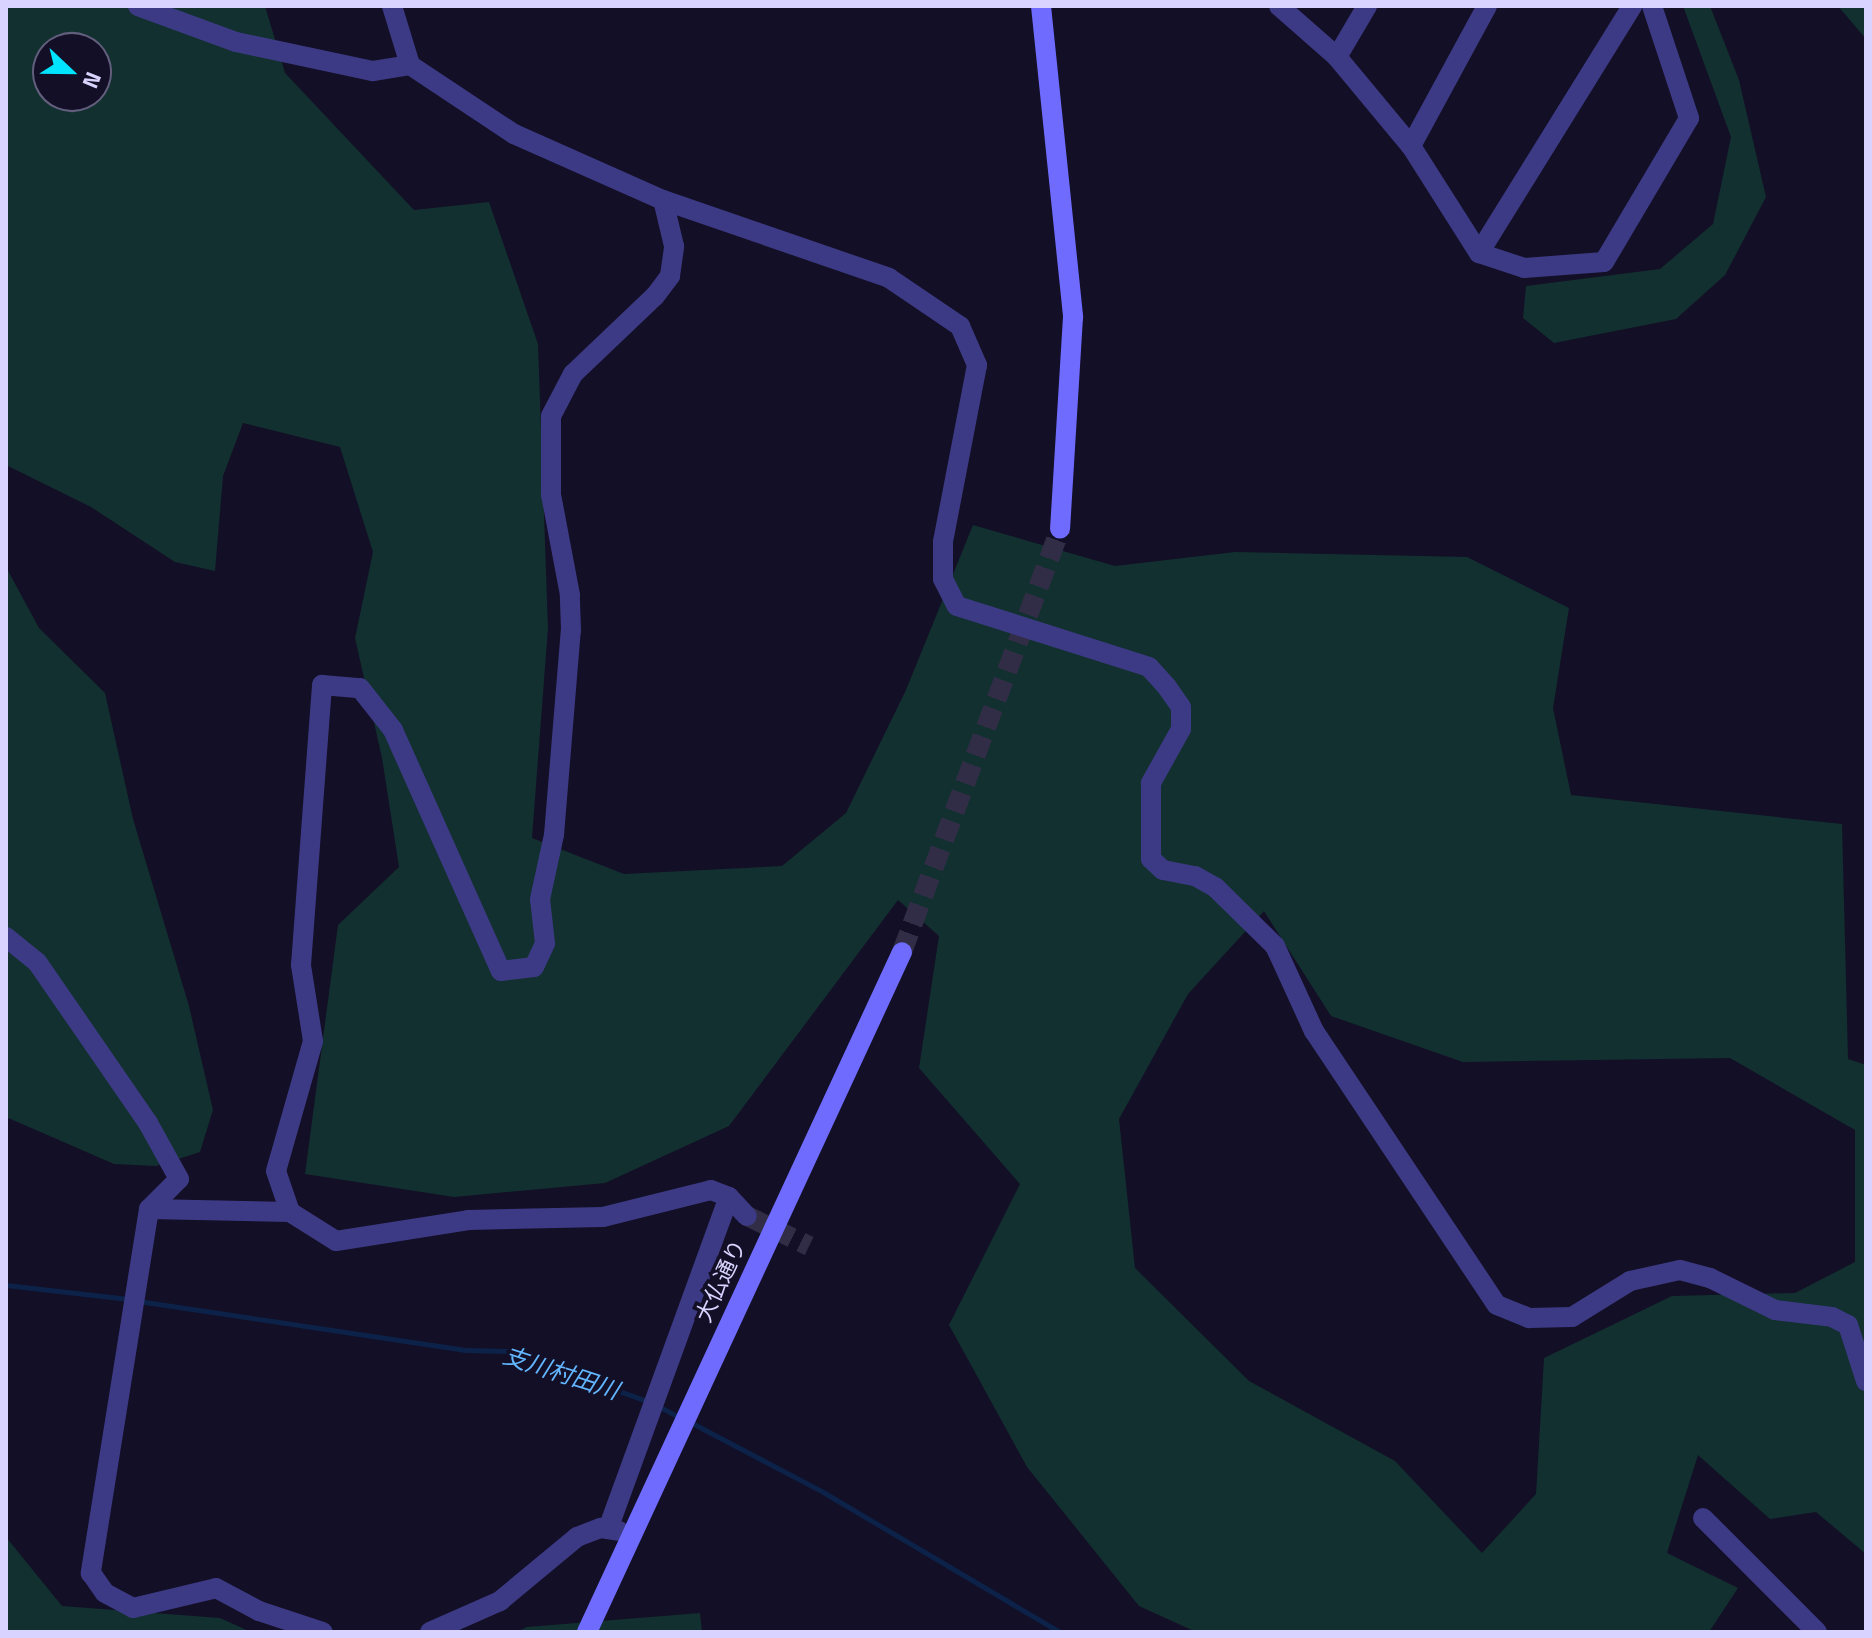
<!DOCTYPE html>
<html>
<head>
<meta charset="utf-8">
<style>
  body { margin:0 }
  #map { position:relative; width:1872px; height:1638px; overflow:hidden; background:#130f26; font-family:"Titillium Web","Noto Sans JP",sans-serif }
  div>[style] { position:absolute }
  .green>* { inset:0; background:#12302f }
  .stream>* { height:5px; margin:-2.5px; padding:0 2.5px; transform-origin:2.5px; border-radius:2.5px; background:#0c2248 }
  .street-tunnel>* { height:20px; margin-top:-10px; transform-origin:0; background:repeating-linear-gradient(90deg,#312d47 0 20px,transparent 0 30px) }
  .secondary-tunnel>* { height:20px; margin-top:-10px; transform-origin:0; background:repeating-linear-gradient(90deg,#312d47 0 20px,transparent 0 30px) }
  .street>* { height:20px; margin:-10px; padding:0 10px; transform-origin:10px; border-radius:10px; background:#3d3a85 }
  .secondary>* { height:20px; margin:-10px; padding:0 10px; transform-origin:10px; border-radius:10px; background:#6f6bff }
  span { translate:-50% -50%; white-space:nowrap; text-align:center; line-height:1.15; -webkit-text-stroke:7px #130f26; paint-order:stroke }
  .street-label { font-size:22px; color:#d9d4ff }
  .water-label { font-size:24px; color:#62b6ff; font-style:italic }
  .frame { position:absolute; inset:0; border:8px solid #d9d4ff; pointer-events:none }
  .north { position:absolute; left:32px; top:32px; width:80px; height:80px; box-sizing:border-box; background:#130f26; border:2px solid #625e7d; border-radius:50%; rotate:112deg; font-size:22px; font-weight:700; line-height:32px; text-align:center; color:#d9d4ff }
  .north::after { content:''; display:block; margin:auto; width:28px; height:36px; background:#00e5ff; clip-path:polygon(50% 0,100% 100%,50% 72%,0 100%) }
</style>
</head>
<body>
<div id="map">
  <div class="green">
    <i style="clip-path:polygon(evenodd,6px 6px,265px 6px,285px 73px,414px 210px,489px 202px,538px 344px,548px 628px,532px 838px,624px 874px,782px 866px,846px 813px,906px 690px,973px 525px,1115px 566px,1235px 552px,1467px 557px,1569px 608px,1553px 708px,1571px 795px,1842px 824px,1848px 1059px,1866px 1065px,1866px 1554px,1816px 1512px,1770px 1519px,1698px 1455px,1667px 1553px,1738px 1588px,1709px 1632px,1196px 1632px,1139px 1606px,1027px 1467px,949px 1325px,1020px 1184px,919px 1068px,939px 936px,898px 900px,729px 1126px,605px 1183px,454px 1197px,305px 1174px,338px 925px,399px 867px,382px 758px,355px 638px,373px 552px,340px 447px,243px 423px,223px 476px,215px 571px,175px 562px,91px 507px,6px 465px,6px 6px,48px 48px,96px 48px,96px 96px,48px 96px,48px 48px,6px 6px,1264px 911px,1331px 1016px,1463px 1062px,1730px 1058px,1855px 1130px,1855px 1262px,1795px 1293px,1672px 1296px,1544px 1358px,1536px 1494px,1482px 1553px,1395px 1461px,1249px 1381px,1135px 1268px,1119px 1119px,1188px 994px,1264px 911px)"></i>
    <i style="clip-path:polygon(1683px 6px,1710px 6px,1739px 80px,1766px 197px,1725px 275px,1676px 319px,1554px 343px,1523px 318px,1526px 286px,1660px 269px,1713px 224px,1731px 137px)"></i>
    <i style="clip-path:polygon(1838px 6px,1866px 6px,1866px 39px)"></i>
    <i style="clip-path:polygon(6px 567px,39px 628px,105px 693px,133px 819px,189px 1006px,213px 1110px,200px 1152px,156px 1166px,114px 1164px,6px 1117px)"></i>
    <i style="clip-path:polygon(6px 1537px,62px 1606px,220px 1618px,251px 1632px,6px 1632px)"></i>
    <i style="clip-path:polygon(700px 1613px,702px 1632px,516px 1632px,527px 1627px)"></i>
  </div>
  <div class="stream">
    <i style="left:6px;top:1285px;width:123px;rotate:6.5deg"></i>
    <i style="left:138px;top:1301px;width:331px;rotate:8.5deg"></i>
    <i style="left:465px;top:1350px;width:43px;rotate:1.3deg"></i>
    <i style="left:508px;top:1351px;width:148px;rotate:19.8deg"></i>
    <i style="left:660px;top:1407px;width:21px;rotate:28deg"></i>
    <i style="left:688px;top:1421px;width:153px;rotate:27.7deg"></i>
    <i style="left:823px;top:1492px;width:275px;rotate:30.6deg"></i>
  </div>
  <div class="street-tunnel">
    <i style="left:747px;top:1216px;width:69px;rotate:25.8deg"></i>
  </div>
  <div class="secondary-tunnel">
    <i style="left:902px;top:952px;width:452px;rotate:-69.5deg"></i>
  </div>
  <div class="street">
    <i style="left:138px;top:6px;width:104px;rotate:20.2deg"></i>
    <i style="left:236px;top:42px;width:140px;rotate:12deg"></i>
    <i style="left:373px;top:71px;width:37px;rotate:-9deg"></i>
    <i style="left:392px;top:6px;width:62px;rotate:73deg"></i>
    <i style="left:410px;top:65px;width:125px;rotate:33.6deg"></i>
    <i style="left:514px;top:134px;width:163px;rotate:23.9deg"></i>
    <i style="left:663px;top:200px;width:239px;rotate:19deg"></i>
    <i style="left:889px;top:278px;width:86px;rotate:34.1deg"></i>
    <i style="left:960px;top:326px;width:43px;rotate:66.4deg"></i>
    <i style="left:977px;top:365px;width:180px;rotate:100.9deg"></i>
    <i style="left:943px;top:542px;width:37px;rotate:90deg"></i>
    <i style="left:943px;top:579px;width:30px;rotate:63deg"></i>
    <i style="left:957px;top:606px;width:201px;rotate:17.6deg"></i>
    <i style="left:1149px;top:667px;width:27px;rotate:48deg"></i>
    <i style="left:1167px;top:687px;width:24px;rotate:55deg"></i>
    <i style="left:1181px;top:707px;width:22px;rotate:90deg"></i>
    <i style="left:1181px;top:729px;width:62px;rotate:119.1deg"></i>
    <i style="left:1151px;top:783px;width:76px;rotate:90deg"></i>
    <i style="left:1151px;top:859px;width:16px;rotate:43deg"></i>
    <i style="left:1163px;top:870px;width:33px;rotate:11deg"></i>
    <i style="left:1195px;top:876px;width:23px;rotate:29deg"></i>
    <i style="left:1215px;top:887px;width:84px;rotate:44.5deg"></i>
    <i style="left:1275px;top:946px;width:94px;rotate:65.4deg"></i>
    <i style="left:1314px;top:1031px;width:329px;rotate:56.3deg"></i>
    <i style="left:1497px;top:1305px;width:35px;rotate:22deg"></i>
    <i style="left:1529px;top:1318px;width:43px;rotate:-1.3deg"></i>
    <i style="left:1572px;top:1317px;width:68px;rotate:-31.8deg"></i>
    <i style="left:1630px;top:1281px;width:51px;rotate:-12.4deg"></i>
    <i style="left:1680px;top:1270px;width:31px;rotate:15deg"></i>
    <i style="left:1710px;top:1278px;width:72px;rotate:26.2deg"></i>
    <i style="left:1775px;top:1310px;width:57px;rotate:7deg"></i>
    <i style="left:1832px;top:1317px;width:18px;rotate:27deg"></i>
    <i style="left:1848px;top:1325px;width:59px;rotate:72.2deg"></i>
    <i style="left:1279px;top:6px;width:77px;rotate:41.3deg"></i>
    <i style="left:1337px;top:57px;width:116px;rotate:50.3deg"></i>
    <i style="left:1411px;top:146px;width:127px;rotate:57.6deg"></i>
    <i style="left:1479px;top:253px;width:47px;rotate:18.4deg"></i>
    <i style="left:1524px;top:268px;width:80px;rotate:-4.3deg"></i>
    <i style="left:1604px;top:262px;width:167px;rotate:-59.4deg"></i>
    <i style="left:1689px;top:118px;width:118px;rotate:-108.3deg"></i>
    <i style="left:1337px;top:57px;width:59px;rotate:-59.5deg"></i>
    <i style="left:1411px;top:146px;width:159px;rotate:-61.5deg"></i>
    <i style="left:1479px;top:253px;width:291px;rotate:-58.2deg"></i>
    <i style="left:6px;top:937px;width:40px;rotate:39deg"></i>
    <i style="left:37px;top:962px;width:196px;rotate:55.4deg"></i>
    <i style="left:148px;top:1123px;width:64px;rotate:61deg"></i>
    <i style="left:179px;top:1179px;width:42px;rotate:135deg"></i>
    <i style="left:149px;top:1209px;width:369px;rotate:99.1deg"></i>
    <i style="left:91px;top:1573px;width:24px;rotate:55deg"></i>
    <i style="left:105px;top:1593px;width:32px;rotate:28deg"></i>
    <i style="left:133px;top:1608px;width:85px;rotate:-13.5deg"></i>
    <i style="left:216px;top:1588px;width:49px;rotate:28.1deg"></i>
    <i style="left:259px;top:1611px;width:67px;rotate:18.2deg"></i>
    <i style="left:149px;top:1209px;width:141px;rotate:1.2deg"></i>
    <i style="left:290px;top:1212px;width:54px;rotate:32.2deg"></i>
    <i style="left:336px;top:1241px;width:134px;rotate:-9deg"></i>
    <i style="left:468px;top:1220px;width:135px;rotate:-1.3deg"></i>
    <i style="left:603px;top:1217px;width:111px;rotate:-14deg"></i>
    <i style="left:711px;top:1190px;width:19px;rotate:21deg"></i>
    <i style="left:729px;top:1197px;width:26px;rotate:47deg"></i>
    <i style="left:290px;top:1212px;width:43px;rotate:-108.9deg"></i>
    <i style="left:276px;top:1171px;width:135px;rotate:-74.1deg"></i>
    <i style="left:313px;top:1041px;width:77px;rotate:-99deg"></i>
    <i style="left:301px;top:965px;width:281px;rotate:-85.7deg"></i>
    <i style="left:322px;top:685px;width:38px;rotate:5deg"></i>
    <i style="left:360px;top:688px;width:53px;rotate:51.8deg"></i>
    <i style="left:393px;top:730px;width:264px;rotate:65.9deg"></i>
    <i style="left:501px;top:971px;width:33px;rotate:-7deg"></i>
    <i style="left:534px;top:967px;width:26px;rotate:-65deg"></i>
    <i style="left:545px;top:943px;width:44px;rotate:-96.5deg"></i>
    <i style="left:540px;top:899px;width:66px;rotate:-77.7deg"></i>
    <i style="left:554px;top:835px;width:206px;rotate:-85.3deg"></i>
    <i style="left:571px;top:630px;width:35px;rotate:-92deg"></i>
    <i style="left:570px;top:595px;width:103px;rotate:-100.7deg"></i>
    <i style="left:551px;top:494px;width:78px;rotate:-90deg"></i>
    <i style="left:551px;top:416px;width:47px;rotate:-62.4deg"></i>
    <i style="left:573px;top:374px;width:113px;rotate:-43.6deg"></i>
    <i style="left:655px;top:296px;width:25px;rotate:-53deg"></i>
    <i style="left:670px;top:276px;width:30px;rotate:-82deg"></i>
    <i style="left:674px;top:246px;width:47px;rotate:-103.4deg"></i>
    <i style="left:1703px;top:1518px;width:161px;rotate:45deg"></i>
    <i style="left:608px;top:1529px;width:353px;rotate:-70deg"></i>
    <i style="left:430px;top:1632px;width:77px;rotate:-23.9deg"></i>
    <i style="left:500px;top:1601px;width:100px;rotate:-39.7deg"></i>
    <i style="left:577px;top:1537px;width:26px;rotate:-21deg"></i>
    <i style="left:601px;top:1528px;width:18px;rotate:9deg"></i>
  </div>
  <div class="secondary">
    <i style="left:1041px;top:6px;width:313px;rotate:84.1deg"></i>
    <i style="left:1073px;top:317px;width:212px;rotate:93.5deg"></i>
    <i style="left:587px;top:1632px;width:749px;rotate:-65.14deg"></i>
  </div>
  <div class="street-label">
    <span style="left:721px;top:1281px;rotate:-65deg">大仏通り</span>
  </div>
  <div class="water-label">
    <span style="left:561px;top:1373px;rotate:18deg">支川村田川</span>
  </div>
  <div class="frame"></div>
  <div class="north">N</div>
</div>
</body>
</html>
